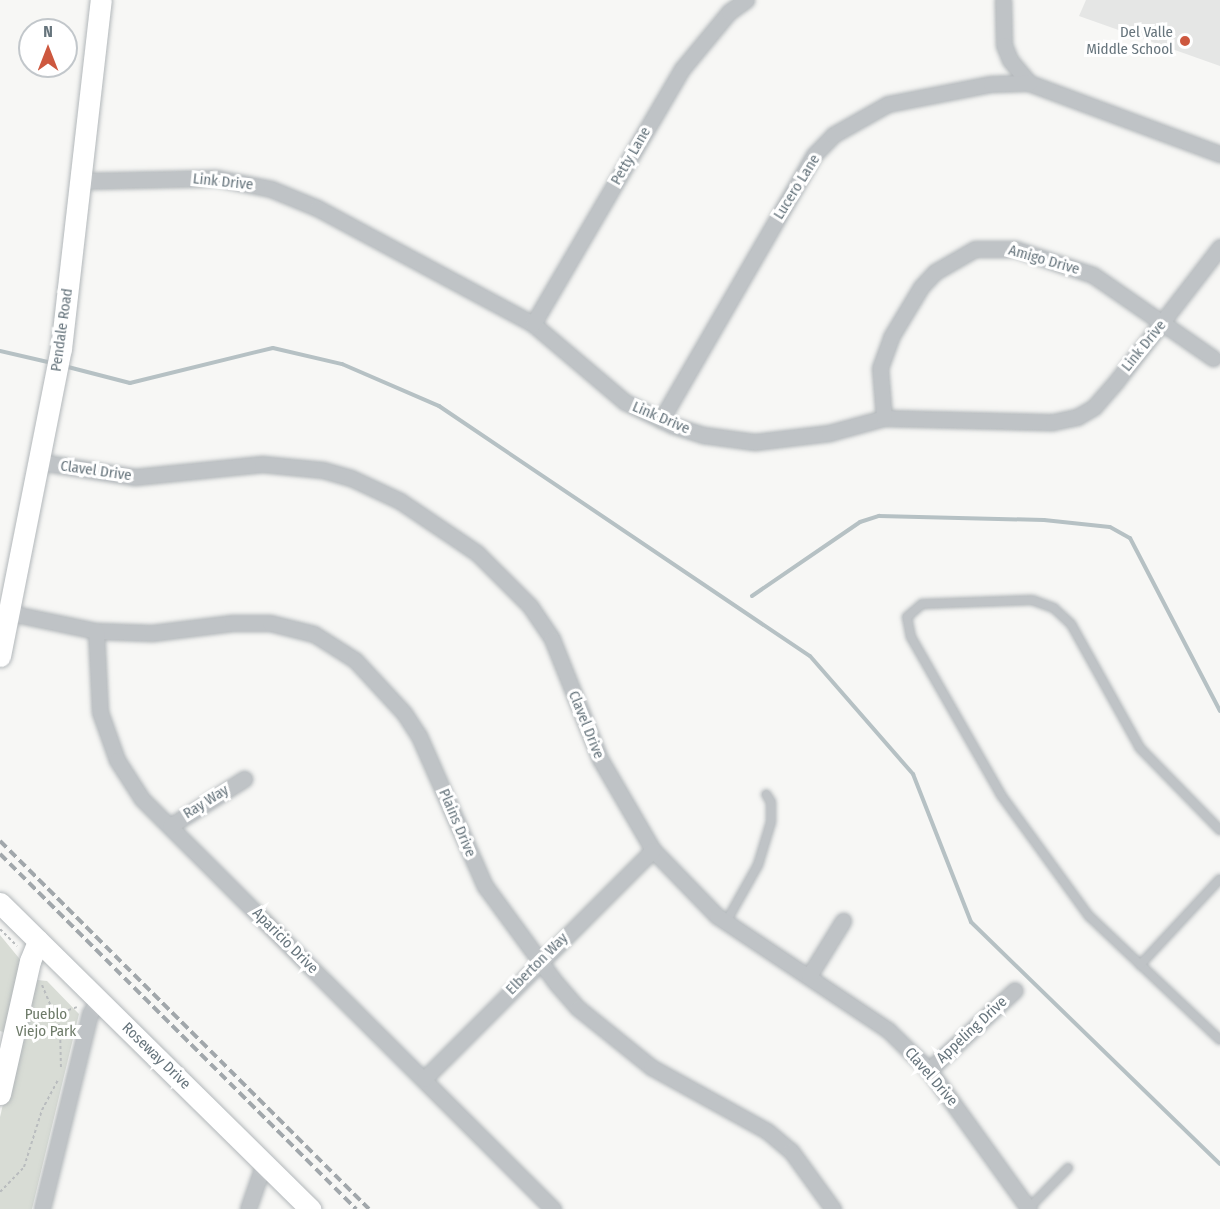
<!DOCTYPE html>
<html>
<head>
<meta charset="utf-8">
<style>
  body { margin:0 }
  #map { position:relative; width:1220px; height:1209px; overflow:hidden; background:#f7f7f5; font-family:"Fira Sans Condensed",sans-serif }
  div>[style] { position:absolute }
  .built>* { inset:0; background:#e5e6e5 }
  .green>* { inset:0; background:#d8dcd5 }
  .stream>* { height:4px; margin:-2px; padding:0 2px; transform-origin:2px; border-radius:2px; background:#b6c1c4 }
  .path>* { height:2px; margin-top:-1px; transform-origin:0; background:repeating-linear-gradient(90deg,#b9bcbe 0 3px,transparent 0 6px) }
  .roads { filter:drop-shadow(0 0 2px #b2b7ba) drop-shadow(0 0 2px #b2b7ba) }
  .lane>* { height:8px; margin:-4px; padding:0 4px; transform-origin:4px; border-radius:4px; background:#bfc3c6 }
  .street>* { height:15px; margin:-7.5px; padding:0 7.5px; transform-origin:7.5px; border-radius:7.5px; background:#bfc3c6 }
  .secondary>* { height:21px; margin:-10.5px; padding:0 10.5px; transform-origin:10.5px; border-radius:10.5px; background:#fff }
  .rail>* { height:4px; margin-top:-2px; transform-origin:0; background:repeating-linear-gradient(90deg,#a1a7ab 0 9px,transparent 0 13.5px) }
  .dots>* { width:16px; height:16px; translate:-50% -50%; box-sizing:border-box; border:3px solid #fff; border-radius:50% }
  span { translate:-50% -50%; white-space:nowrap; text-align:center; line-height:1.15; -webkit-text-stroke:6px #fff; paint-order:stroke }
  .poi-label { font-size:15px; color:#66747c }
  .right { translate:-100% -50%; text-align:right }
  .street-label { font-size:15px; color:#66747c }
  .park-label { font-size:15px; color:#6d7a68 }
  .north { position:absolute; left:18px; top:18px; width:60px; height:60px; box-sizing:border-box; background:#fff; border:2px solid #c2c7cb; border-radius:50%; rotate:0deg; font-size:16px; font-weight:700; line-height:24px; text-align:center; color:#66747c }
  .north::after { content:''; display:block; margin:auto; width:21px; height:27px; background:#cd583f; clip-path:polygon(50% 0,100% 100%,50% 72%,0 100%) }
</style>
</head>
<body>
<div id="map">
  <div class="built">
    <i style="clip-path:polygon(1086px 0,1220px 0,1220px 66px,1079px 16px)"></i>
  </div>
  <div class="green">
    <i style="clip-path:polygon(0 935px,37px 980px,47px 981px,79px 1014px,32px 1209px,0 1209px,0 1117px,19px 1037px,0 1031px)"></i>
  </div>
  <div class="stream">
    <i style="left:0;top:351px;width:49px;rotate:12.9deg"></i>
    <i style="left:68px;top:367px;width:64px;rotate:14.5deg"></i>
    <i style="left:130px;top:383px;width:147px;rotate:-13.8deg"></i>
    <i style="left:273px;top:348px;width:71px;rotate:13.1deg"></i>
    <i style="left:342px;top:364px;width:106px;rotate:23.4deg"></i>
    <i style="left:439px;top:406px;width:447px;rotate:34deg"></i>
    <i style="left:810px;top:656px;width:157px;rotate:48.9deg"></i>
    <i style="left:913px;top:774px;width:159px;rotate:68.6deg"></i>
    <i style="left:971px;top:922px;width:347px;rotate:44.2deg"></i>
    <i style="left:752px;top:596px;width:131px;rotate:-34.4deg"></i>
    <i style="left:860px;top:522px;width:20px;rotate:-18deg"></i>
    <i style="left:879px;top:516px;width:165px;rotate:1.4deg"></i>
    <i style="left:1044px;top:520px;width:66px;rotate:6.1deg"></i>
    <i style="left:1110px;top:527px;width:23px;rotate:29deg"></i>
    <i style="left:1130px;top:538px;width:195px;rotate:62.5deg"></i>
  </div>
  <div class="path">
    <i style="left:0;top:929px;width:24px;rotate:45deg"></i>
    <i style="left:42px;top:985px;width:47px;rotate:67.3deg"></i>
    <i style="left:60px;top:1028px;width:40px;rotate:88.6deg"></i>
    <i style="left:57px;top:1014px;width:21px;rotate:-19deg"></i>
    <i style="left:0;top:1192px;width:35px;rotate:-46deg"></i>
    <i style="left:24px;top:1167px;width:60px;rotate:-72.5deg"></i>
    <i style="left:42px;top:1110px;width:34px;rotate:-62deg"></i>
  </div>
  <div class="roads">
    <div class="lane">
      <i style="left:1220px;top:830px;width:115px;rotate:-134.3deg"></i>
      <i style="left:1140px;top:748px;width:142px;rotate:-119.1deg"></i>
      <i style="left:1071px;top:624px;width:23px;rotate:-137deg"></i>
      <i style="left:1054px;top:608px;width:23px;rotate:-160deg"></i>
      <i style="left:1032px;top:600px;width:110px;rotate:177.9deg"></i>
      <i style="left:922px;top:604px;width:20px;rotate:139deg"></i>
      <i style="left:907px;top:617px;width:20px;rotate:79deg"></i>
      <i style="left:911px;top:637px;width:182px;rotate:60.3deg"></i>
      <i style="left:1001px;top:795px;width:150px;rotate:54deg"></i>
      <i style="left:1089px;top:916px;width:180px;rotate:43.4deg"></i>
      <i style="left:726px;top:922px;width:65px;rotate:-60.7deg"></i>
      <i style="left:758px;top:865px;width:45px;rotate:-73.2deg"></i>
      <i style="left:771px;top:822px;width:20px;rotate:-90deg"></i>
      <i style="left:771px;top:802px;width:9px;rotate:-122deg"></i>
      <i style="left:1140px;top:965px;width:117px;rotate:-47.1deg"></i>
      <i style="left:1029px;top:1208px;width:56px;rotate:-45.7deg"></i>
    </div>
    <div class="street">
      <i style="left:1003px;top:0;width:45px;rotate:88.7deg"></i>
      <i style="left:1004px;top:45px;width:16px;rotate:68deg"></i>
      <i style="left:1010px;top:60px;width:30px;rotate:50deg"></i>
      <i style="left:1029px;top:83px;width:204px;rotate:20.4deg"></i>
      <i style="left:81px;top:181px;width:135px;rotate:-1.3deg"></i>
      <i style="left:216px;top:178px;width:56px;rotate:11.3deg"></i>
      <i style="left:271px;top:189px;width:50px;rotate:22.4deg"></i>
      <i style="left:317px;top:208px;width:245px;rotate:28.2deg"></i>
      <i style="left:533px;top:324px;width:121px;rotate:40.3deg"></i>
      <i style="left:625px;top:402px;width:52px;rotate:26.1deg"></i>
      <i style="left:672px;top:425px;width:33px;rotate:18deg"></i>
      <i style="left:703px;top:435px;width:52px;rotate:7.7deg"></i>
      <i style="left:755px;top:442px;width:75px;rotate:-6.9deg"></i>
      <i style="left:829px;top:433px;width:57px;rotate:-15.3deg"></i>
      <i style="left:884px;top:418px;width:169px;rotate:1.4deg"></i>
      <i style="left:1053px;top:422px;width:25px;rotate:-12deg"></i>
      <i style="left:1077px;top:417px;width:20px;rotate:-30deg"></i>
      <i style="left:1094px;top:407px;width:32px;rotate:-49deg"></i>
      <i style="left:1115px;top:383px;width:172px;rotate:-52.3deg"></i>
      <i style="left:533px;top:324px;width:295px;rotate:-59.7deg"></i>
      <i style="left:682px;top:69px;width:74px;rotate:-50.5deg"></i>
      <i style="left:729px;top:12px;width:21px;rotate:-35deg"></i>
      <i style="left:884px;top:418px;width:50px;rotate:-94.6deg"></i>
      <i style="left:880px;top:368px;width:33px;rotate:-70deg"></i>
      <i style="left:891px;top:337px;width:58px;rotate:-59deg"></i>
      <i style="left:921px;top:287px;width:21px;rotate:-47deg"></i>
      <i style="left:935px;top:272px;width:46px;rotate:-29.9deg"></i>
      <i style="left:975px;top:249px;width:40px"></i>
      <i style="left:1015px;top:249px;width:82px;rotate:18.4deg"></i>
      <i style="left:1093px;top:275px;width:146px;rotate:34.7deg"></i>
      <i style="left:661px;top:420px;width:306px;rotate:-60deg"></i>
      <i style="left:814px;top:155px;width:28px;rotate:-46deg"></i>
      <i style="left:833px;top:135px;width:63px;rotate:-29.4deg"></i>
      <i style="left:888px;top:104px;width:105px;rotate:-11deg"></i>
      <i style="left:991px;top:84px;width:38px;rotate:-2deg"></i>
      <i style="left:40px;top:462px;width:96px;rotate:9deg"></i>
      <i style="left:135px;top:477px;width:128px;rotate:-5.8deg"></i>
      <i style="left:262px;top:464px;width:61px;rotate:5.6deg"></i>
      <i style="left:323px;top:470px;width:29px;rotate:16deg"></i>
      <i style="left:351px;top:478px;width:54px;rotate:25.1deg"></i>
      <i style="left:400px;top:501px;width:93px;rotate:34deg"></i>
      <i style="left:477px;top:553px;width:75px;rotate:45deg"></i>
      <i style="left:530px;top:606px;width:40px;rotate:56deg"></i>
      <i style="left:552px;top:639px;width:129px;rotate:68.2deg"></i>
      <i style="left:600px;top:759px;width:105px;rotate:59.8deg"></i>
      <i style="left:653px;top:850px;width:92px;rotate:45.9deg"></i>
      <i style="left:717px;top:916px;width:206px;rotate:33.7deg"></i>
      <i style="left:888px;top:1030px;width:57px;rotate:44.3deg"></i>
      <i style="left:929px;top:1070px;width:171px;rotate:54.3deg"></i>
      <i style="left:10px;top:613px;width:88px;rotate:11.8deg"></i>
      <i style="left:96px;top:631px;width:56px;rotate:2deg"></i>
      <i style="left:152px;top:633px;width:81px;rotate:-7.1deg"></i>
      <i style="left:232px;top:623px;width:38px"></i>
      <i style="left:270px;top:623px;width:45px;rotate:14deg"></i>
      <i style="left:314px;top:634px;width:49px;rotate:32.4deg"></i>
      <i style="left:355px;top:660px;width:72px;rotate:47.2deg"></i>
      <i style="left:404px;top:713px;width:27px;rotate:57deg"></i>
      <i style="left:419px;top:736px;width:164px;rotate:66.3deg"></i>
      <i style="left:485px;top:886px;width:120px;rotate:53.8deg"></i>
      <i style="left:556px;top:983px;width:33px;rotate:49deg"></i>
      <i style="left:578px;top:1008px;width:94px;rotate:38.9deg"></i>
      <i style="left:651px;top:1067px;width:132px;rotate:28.9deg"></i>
      <i style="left:767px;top:1131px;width:31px;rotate:40deg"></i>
      <i style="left:791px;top:1151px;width:72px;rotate:54.1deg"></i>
      <i style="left:96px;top:631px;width:81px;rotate:87.2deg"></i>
      <i style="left:100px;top:712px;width:51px;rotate:70.5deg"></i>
      <i style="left:117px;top:760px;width:46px;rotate:57.3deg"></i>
      <i style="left:142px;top:799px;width:581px;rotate:44.93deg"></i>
      <i style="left:170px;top:826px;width:88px;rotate:-32.4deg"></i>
      <i style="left:809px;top:976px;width:65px;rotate:-58.3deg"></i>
      <i style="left:929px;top:1070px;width:117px;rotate:-42.9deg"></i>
      <i style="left:424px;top:1079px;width:324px;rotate:-45deg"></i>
      <i style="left:42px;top:1209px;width:202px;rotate:-76.2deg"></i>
      <i style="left:90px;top:1013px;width:15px;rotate:-53deg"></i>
      <i style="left:248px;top:1209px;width:49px;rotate:-70.8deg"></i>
    </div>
    <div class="secondary">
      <i style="left:0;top:656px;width:313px;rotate:-78.8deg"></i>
      <i style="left:61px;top:349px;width:351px;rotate:-83.5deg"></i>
      <i style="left:0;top:903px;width:436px;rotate:44.6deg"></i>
      <i style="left:0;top:1094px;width:136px;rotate:-77.3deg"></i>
      <i style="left:30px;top:961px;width:22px;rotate:-68deg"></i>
    </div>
  </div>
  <div class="rail">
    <i style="left:0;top:841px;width:521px;rotate:44.92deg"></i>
    <i style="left:0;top:854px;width:503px;rotate:44.92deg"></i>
  </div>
  <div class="dots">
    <i style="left:1185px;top:41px;background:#cd583f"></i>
  </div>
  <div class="poi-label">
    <span class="right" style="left:1173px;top:41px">Del Valle<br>Middle School</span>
  </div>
  <div class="street-label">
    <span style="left:631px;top:156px;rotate:-60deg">Petty Lane</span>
    <span style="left:223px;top:182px;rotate:6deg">Link Drive</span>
    <span style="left:797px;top:187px;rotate:-58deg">Lucero Lane</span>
    <span style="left:1044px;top:260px;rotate:16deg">Amigo Drive</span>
    <span style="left:62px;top:330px;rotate:-82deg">Pendale Road</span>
    <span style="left:1144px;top:346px;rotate:-51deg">Link Drive</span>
    <span style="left:661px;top:418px;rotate:23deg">Link Drive</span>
    <span style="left:96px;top:471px;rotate:8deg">Clavel Drive</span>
    <span style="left:586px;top:725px;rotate:68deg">Clavel Drive</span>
    <span style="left:206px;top:802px;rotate:-32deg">Ray Way</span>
    <span style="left:457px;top:823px;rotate:67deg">Plains Drive</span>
    <span style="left:285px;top:941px;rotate:45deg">Aparicio Drive</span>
    <span style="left:537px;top:964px;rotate:-45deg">Elberton Way</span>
    <span style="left:972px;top:1030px;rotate:-43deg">Appeling Drive</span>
    <span style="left:156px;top:1056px;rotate:44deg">Roseway Drive</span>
    <span style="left:931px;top:1077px;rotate:49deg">Clavel Drive</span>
  </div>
  <div class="park-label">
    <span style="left:46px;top:1023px">Pueblo<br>Viejo Park</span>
  </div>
  <div class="north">N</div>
</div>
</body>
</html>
